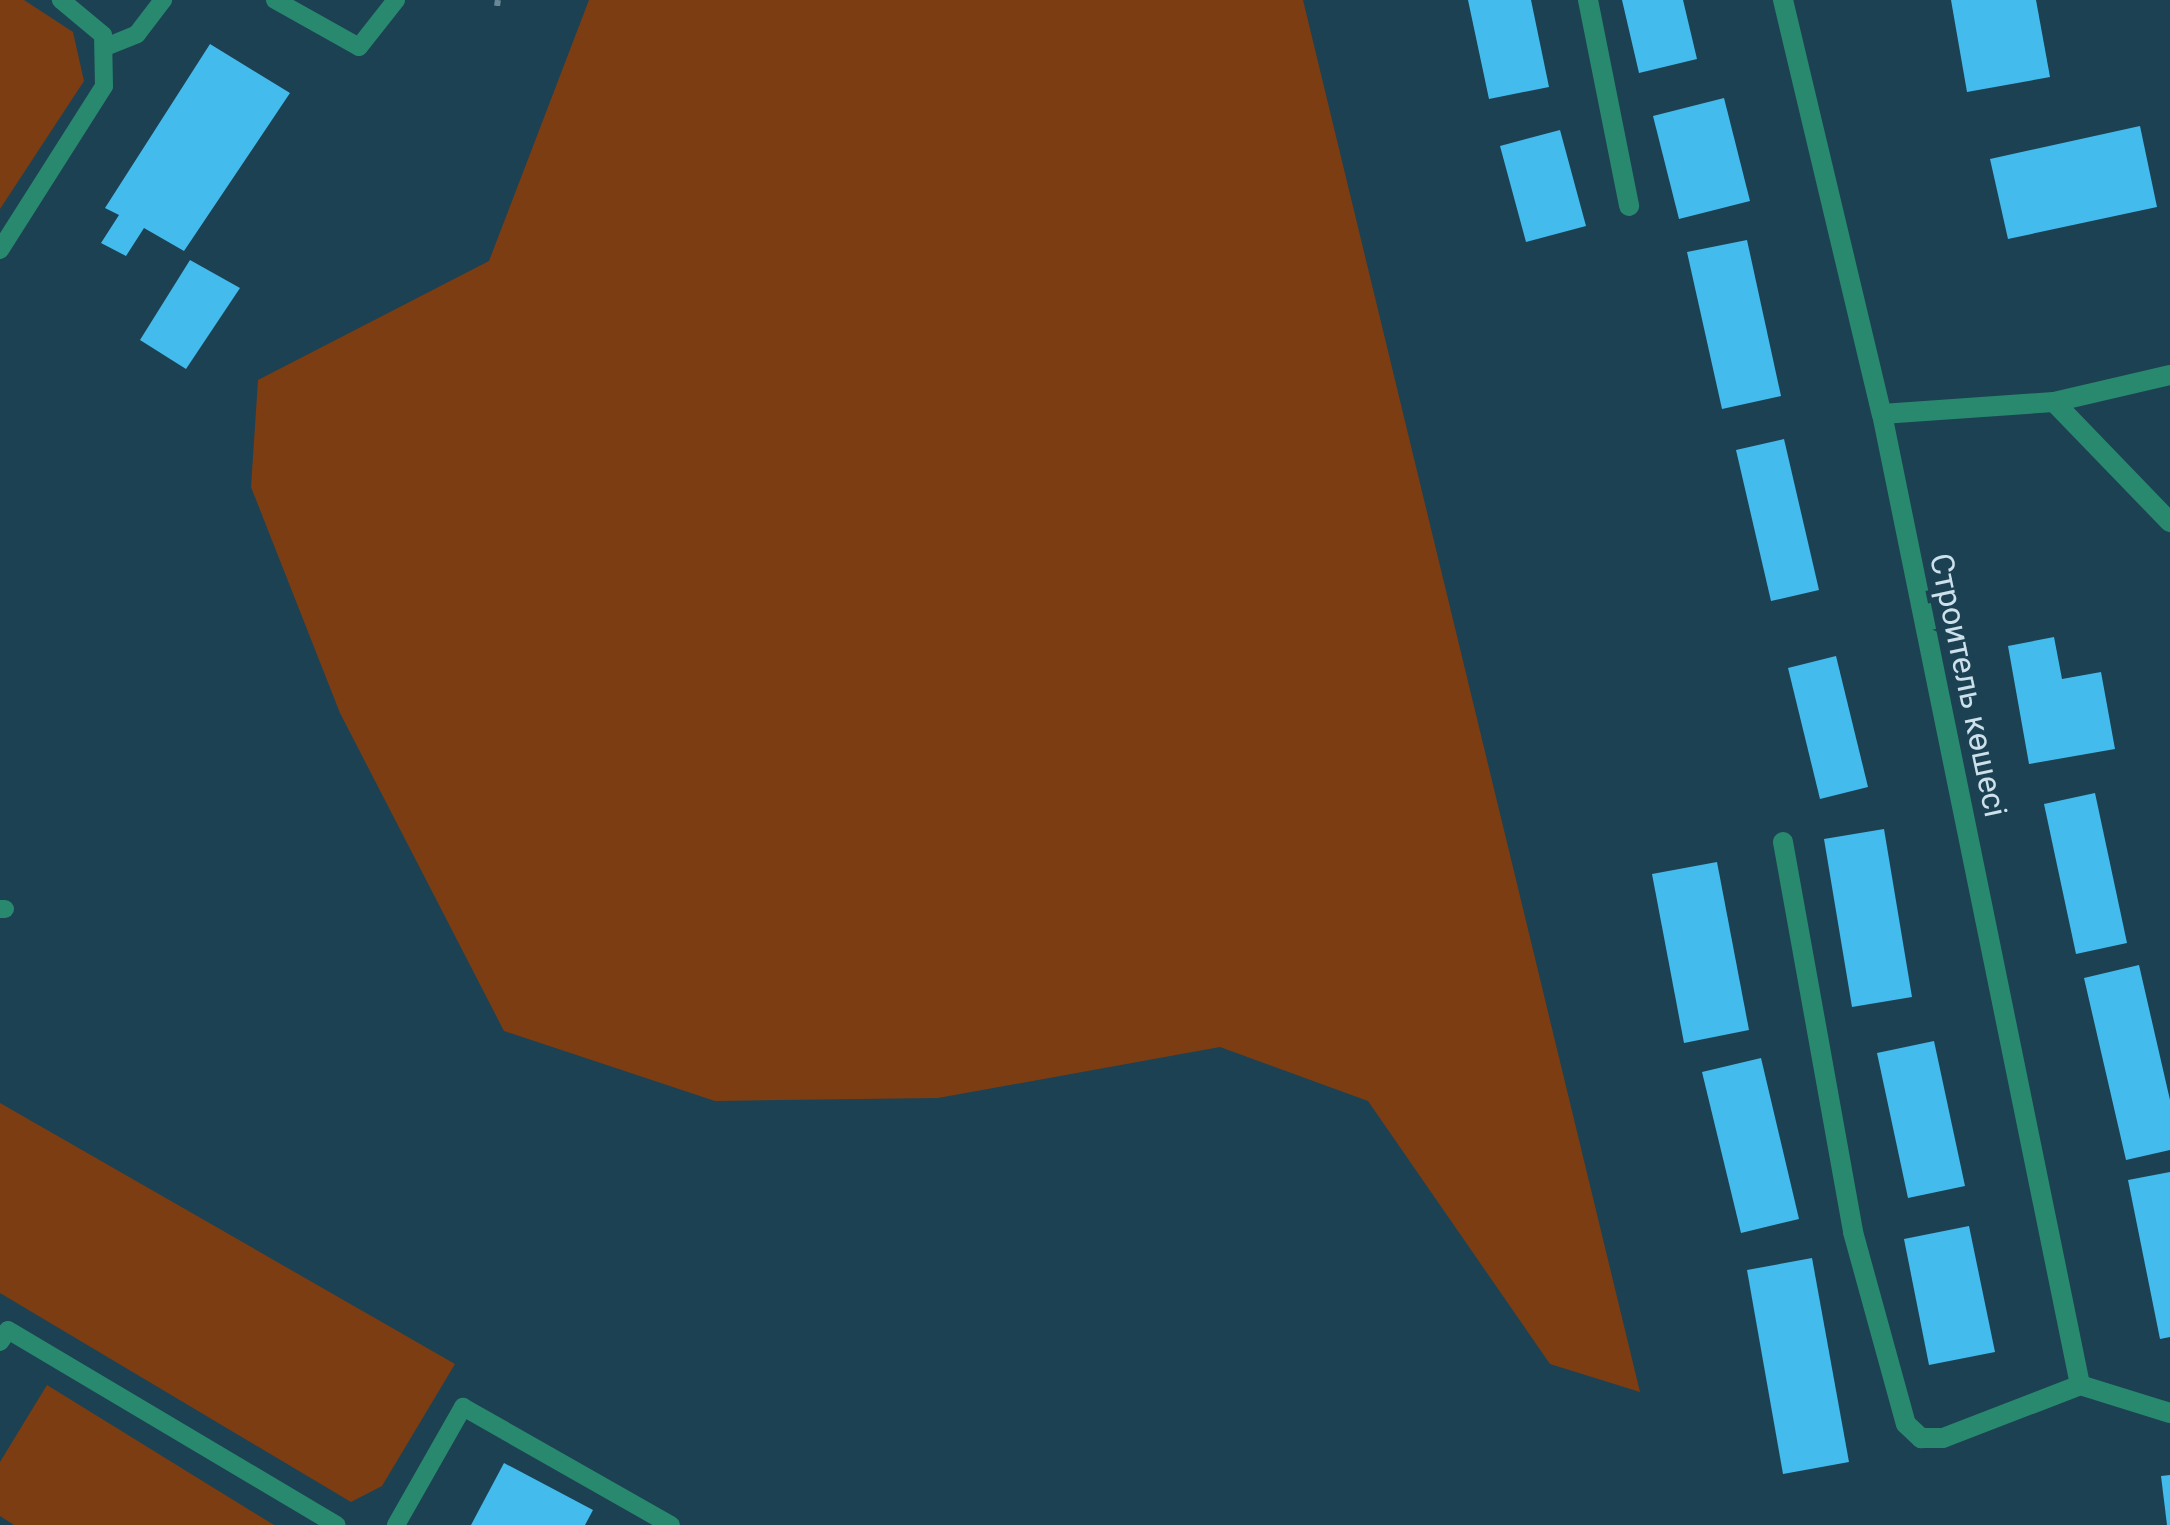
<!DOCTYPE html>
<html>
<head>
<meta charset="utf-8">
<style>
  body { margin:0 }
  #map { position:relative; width:2170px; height:1525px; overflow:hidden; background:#1c4152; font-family:Roboto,sans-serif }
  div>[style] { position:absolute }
  .green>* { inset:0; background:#7c3d13 }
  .building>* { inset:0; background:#44bbed }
  .path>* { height:6px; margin-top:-3px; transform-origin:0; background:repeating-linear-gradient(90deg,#6a8796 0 8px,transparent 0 16px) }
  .lane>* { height:18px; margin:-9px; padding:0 9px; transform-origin:9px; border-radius:9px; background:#29896e }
  .street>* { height:20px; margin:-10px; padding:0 10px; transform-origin:10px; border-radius:10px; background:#29896e }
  span { translate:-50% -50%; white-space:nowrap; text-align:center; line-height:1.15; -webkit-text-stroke:10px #1c4152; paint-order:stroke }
  .street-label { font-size:32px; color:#cde1ec }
</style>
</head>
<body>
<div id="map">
  <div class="green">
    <i style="clip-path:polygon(0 0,24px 0,73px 32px,84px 81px,0 209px)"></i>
    <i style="clip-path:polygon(589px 0,1303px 0,1640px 1392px,1550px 1364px,1368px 1101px,1220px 1047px,938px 1098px,715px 1101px,504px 1031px,340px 713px,251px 487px,258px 380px,489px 261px)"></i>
    <i style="clip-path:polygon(0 1103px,455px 1364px,382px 1486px,351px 1502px,0 1293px)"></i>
    <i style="clip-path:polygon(47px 1385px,274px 1525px,14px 1525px,0 1516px,0 1462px)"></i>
  </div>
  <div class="building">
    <i style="clip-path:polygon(1468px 0,1531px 0,1549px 87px,1489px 99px)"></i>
    <i style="clip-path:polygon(1622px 0,1683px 0,1697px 59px,1639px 73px)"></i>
    <i style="clip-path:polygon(1951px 0,2036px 0,2050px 77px,1967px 92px)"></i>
    <i style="clip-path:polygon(210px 44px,290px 93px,184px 251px,144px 228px,126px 256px,101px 243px,119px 215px,105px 208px)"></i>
    <i style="clip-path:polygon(1724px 98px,1750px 201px,1679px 219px,1653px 116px)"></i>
    <i style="clip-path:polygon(2140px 126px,2157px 207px,2008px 239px,1990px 159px)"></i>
    <i style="clip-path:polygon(1560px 130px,1586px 226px,1526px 242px,1500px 146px)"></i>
    <i style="clip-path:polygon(1747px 240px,1781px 396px,1722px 409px,1687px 252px)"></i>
    <i style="clip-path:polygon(190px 260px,240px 288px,186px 369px,140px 340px)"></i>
    <i style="clip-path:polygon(1784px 439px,1819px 590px,1771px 601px,1736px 450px)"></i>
    <i style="clip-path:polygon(2054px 637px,2062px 679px,2101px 672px,2115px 749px,2029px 764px,2008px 646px)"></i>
    <i style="clip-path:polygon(1836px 656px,1868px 787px,1820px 799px,1788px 668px)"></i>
    <i style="clip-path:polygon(2095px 793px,2127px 943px,2076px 954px,2044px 804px)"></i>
    <i style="clip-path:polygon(1884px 829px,1912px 997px,1852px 1007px,1824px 839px)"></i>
    <i style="clip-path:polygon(1717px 862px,1749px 1030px,1684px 1043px,1652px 874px)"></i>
    <i style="clip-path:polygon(2139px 965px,2170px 1100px,2170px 1150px,2126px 1160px,2084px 978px)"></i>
    <i style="clip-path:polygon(1934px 1041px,1965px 1186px,1908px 1198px,1877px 1053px)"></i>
    <i style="clip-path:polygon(1761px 1058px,1799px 1219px,1741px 1233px,1702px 1072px)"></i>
    <i style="clip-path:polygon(2170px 1172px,2170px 1337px,2160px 1339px,2128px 1180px)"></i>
    <i style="clip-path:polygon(1969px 1226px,1995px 1352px,1929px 1365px,1904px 1239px)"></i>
    <i style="clip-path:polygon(1812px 1258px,1849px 1462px,1783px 1474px,1747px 1270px)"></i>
    <i style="clip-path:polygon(504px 1463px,593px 1510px,585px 1525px,471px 1525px)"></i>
    <i style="clip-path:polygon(2170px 1475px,2170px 1525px,2167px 1525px,2161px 1476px)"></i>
  </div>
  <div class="path">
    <i style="left:497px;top:6px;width:6px;rotate:-81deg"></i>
  </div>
  <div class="lane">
    <i style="left:275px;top:0;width:96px;rotate:29.2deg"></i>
    <i style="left:359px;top:47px;width:60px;rotate:-51.8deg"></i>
    <i style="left:108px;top:46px;width:31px;rotate:-22deg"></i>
    <i style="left:137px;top:34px;width:43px;rotate:-52.6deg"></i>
    <i style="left:0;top:250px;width:194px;rotate:-57.6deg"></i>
    <i style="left:104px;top:86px;width:51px;rotate:-91.1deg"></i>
    <i style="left:103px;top:35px;width:55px;rotate:-140.2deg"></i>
    <i style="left:0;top:909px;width:5px"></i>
    <i style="left:0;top:1342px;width:14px;rotate:-56deg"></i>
    <i style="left:8px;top:1330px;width:382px;rotate:30.7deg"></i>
    <i style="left:396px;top:1525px;width:136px;rotate:-60.4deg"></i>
    <i style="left:463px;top:1407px;width:239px;rotate:29.6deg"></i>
  </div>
  <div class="street">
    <i style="left:1588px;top:0;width:210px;rotate:78.7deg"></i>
    <i style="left:1783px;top:0;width:426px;rotate:76.6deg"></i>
    <i style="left:1882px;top:414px;width:991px;rotate:78.47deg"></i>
    <i style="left:2054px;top:402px;width:167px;rotate:46deg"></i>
    <i style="left:1882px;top:414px;width:172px;rotate:-4deg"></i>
    <i style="left:2054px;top:402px;width:119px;rotate:-13.1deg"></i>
    <i style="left:1783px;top:842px;width:396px;rotate:79.8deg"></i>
    <i style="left:1853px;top:1232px;width:199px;rotate:74.6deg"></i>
    <i style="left:1906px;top:1424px;width:21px;rotate:43deg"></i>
    <i style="left:1921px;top:1438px;width:22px"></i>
    <i style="left:1943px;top:1438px;width:147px;rotate:-21.1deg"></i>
    <i style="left:2080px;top:1385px;width:94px;rotate:17.3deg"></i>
  </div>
  <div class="street-label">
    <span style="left:1968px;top:685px;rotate:78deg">Строитель көшесі</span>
  </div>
</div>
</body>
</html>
